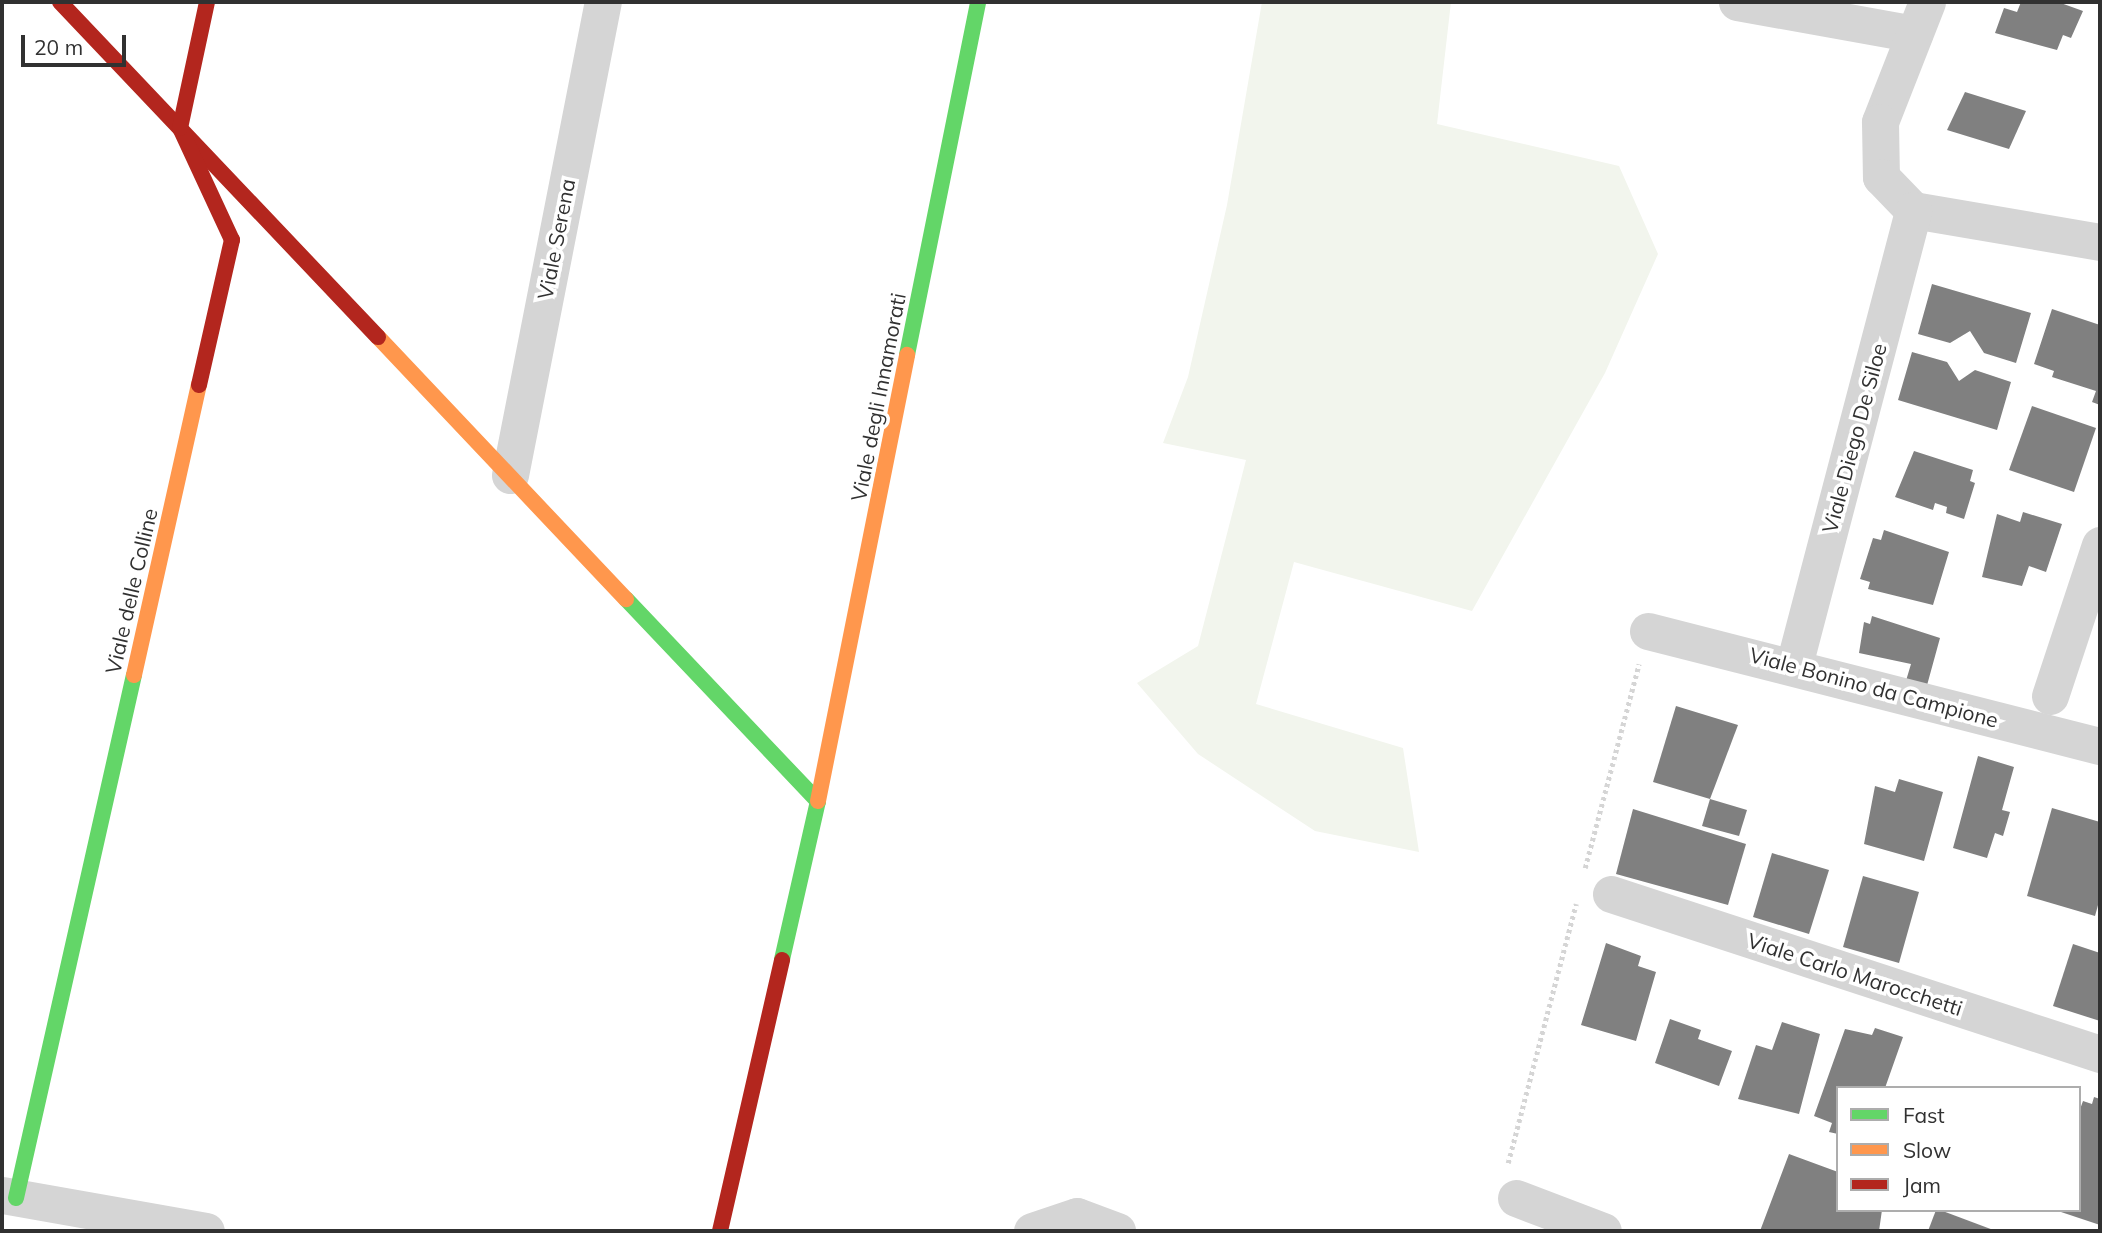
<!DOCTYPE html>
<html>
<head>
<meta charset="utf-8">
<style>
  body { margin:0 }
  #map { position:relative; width:2102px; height:1233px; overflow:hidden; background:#fff; font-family:Mulish,sans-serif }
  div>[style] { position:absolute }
  .green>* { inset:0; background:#f2f5ed }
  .building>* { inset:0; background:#808080 }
  .path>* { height:4.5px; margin-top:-2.25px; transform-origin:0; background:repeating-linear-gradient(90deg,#d5d5d5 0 3.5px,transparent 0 7px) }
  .street>* { height:37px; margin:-18.5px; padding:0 18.5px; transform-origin:18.5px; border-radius:18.5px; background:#d5d5d5 }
  .fast>* { height:16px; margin:-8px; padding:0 8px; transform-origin:8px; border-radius:8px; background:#63d668 }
  .slow>* { height:16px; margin:-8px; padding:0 8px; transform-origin:8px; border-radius:8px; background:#ff974d }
  .jam>* { height:16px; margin:-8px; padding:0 8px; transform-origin:8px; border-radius:8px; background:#b3261e }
  span { translate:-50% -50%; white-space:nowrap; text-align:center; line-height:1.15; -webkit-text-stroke:7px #fff; paint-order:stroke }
  .street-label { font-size:21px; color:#313131 }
  .frame { position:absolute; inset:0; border:4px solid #313131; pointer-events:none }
  .legend { position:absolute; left:1836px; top:1086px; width:245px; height:126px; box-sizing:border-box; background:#fff; border:2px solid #adadad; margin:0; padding:9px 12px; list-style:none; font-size:21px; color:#313131 }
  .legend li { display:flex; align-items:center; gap:14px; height:35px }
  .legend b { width:35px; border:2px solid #adadad }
  .scale { position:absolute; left:21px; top:35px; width:105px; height:32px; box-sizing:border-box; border:4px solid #313131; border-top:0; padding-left:9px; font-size:21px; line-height:24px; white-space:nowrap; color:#313131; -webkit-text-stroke:5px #fff; paint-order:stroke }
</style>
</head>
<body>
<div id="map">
  <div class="green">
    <i style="clip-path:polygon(1262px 2px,1451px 2px,1437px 124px,1619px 166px,1658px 254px,1605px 373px,1472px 611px,1294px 562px,1256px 704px,1403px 748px,1419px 852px,1315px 831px,1198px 754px,1137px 683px,1198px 646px,1246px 460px,1163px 443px,1188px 377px,1227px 205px)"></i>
  </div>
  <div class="building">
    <i style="clip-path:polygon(2021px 2px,2058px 2px,2083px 11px,2071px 38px,2063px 35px,2057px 50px,1995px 33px,2004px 8px,2017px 12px)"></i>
    <i style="clip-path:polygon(1965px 92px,2026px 111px,2009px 149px,1947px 130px)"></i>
    <i style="clip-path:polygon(1932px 284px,2031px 313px,2016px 363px,1984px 353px,1970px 331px,1950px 343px,1918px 334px)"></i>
    <i style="clip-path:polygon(2052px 309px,2100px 325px,2100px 405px,2092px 402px,2096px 391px,2052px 377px,2054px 371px,2034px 364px)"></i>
    <i style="clip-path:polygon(1912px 352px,1947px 362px,1959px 381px,1975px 370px,2011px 382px,1997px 430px,1898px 400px)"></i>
    <i style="clip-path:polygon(2032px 406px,2096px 428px,2074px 492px,2009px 470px)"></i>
    <i style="clip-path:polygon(1914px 451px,1973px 470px,1970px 481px,1975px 483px,1964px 519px,1946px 513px,1947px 507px,1935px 503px,1933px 510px,1895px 497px)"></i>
    <i style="clip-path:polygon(2023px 512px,2062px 524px,2046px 572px,2029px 566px,2022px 586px,1982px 577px,1997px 514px,2020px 522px)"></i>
    <i style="clip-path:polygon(1884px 530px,1949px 552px,1933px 605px,1868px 589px,1870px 582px,1860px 579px,1873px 538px,1881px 540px)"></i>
    <i style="clip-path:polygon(1872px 616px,1940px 638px,1926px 689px,1905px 684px,1911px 664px,1859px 653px,1864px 622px,1870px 624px)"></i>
    <i style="clip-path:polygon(1676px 706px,1738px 725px,1710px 799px,1653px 782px)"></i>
    <i style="clip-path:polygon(1978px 756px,2014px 767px,2002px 810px,2010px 812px,2003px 836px,1995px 833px,1987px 858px,1953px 848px)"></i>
    <i style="clip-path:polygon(1899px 779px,1943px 792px,1924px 861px,1864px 844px,1875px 786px,1895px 792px)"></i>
    <i style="clip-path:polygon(1710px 799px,1747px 810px,1739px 836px,1702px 826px)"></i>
    <i style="clip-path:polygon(2052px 808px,2100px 822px,2100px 898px,2095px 916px,2027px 896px)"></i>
    <i style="clip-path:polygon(1633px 809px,1746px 844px,1728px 905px,1616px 874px)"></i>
    <i style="clip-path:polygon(1772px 853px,1829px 870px,1809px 934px,1753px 917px)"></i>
    <i style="clip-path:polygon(1863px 876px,1919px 892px,1899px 963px,1843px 947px)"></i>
    <i style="clip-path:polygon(1606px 943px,1641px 956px,1638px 966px,1656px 972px,1636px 1041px,1581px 1025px)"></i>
    <i style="clip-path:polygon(2073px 944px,2100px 953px,2100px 1021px,2053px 1006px)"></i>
    <i style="clip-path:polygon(1670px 1019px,1701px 1030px,1698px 1039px,1732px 1051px,1719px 1086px,1655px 1063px)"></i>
    <i style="clip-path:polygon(1782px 1022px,1820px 1034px,1799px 1114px,1738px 1099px,1756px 1045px,1772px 1050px)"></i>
    <i style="clip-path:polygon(1875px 1028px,1903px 1037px,1885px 1088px,1838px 1088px,1838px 1134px,1829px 1132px,1832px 1123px,1814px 1116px,1845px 1029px,1872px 1035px)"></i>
    <i style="clip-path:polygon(2094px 1097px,2100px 1099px,2100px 1225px,2058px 1211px,2079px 1210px,2079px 1112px,2083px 1101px,2092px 1104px)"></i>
    <i style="clip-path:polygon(1789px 1154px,1838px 1172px,1838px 1210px,1882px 1210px,1879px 1231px,1760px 1231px)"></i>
    <i style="clip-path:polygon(1936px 1210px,1940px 1210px,1996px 1231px,1928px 1231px)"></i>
  </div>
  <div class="path">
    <i style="left:1585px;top:868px;width:211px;rotate:-75.2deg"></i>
    <i style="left:1508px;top:1163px;width:268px;rotate:-75.3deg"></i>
  </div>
  <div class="street">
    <i style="left:1737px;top:2px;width:180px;rotate:10.2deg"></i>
    <i style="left:1927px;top:2px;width:129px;rotate:111.4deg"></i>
    <i style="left:1880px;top:122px;width:55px;rotate:89deg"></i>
    <i style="left:1881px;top:177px;width:46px;rotate:45.9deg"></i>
    <i style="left:1913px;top:210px;width:190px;rotate:9.7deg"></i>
    <i style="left:510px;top:475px;width:482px;rotate:-78.9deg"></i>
    <i style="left:1648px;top:631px;width:466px;rotate:14.3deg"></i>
    <i style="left:1794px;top:665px;width:470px;rotate:-75.3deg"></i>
    <i style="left:2050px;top:696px;width:159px;rotate:-71.7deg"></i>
    <i style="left:1611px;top:894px;width:515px;rotate:18.12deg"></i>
    <i style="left:2px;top:1195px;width:207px;rotate:10deg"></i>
    <i style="left:1516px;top:1198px;width:93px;rotate:20.8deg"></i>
    <i style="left:1032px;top:1231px;width:47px;rotate:-18.4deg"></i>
    <i style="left:1077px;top:1216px;width:43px;rotate:20.6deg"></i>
  </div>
  <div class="fast">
    <i style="left:907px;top:355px;width:360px;rotate:-78.6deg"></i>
    <i style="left:626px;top:599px;width:279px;rotate:46.5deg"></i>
    <i style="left:818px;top:801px;width:163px;rotate:102.8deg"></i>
    <i style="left:16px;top:1198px;width:536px;rotate:-77.29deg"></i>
  </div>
  <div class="slow">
    <i style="left:378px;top:337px;width:361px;rotate:46.6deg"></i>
    <i style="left:134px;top:675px;width:297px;rotate:-77.4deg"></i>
    <i style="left:818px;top:801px;width:455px;rotate:-78.7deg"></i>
  </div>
  <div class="jam">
    <i style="left:60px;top:2px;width:462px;rotate:46.5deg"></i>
    <i style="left:199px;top:385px;width:149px;rotate:-77.2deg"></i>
    <i style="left:232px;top:240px;width:123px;rotate:-114.9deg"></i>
    <i style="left:180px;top:128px;width:129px;rotate:-77.9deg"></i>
    <i style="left:720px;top:1231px;width:278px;rotate:-77.1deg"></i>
  </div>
  <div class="street-label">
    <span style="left:556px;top:239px;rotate:-79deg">Viale Serena</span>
    <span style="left:878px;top:397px;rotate:-79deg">Viale degli Innamorati</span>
    <span style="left:1854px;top:438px;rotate:-75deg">Viale Diego De Siloe</span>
    <span style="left:131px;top:591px;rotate:-77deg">Viale delle Colline</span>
    <span style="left:1874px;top:687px;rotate:15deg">Viale Bonino da Campione</span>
    <span style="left:1855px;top:974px;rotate:18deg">Viale Carlo Marocchetti</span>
  </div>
  <div class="frame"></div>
  <ul class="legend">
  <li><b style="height:9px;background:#63d668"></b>Fast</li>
  <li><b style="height:9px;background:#ff974d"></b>Slow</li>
  <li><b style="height:9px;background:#b3261e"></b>Jam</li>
  </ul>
  <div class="scale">20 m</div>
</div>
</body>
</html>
